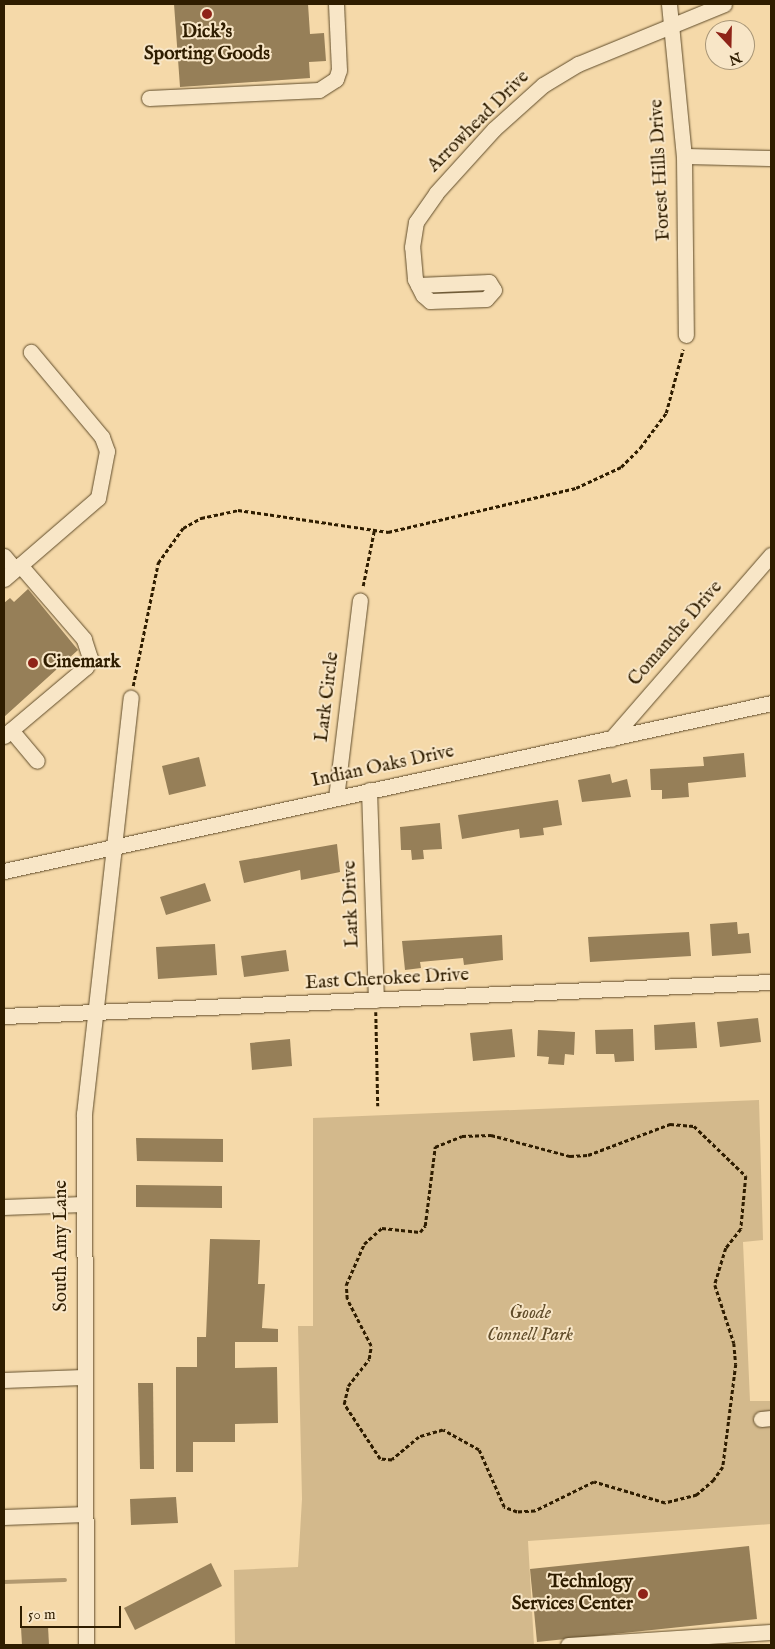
<!DOCTYPE html>
<html>
<head>
<meta charset="utf-8">
<style>
  body { margin:0 }
  #map { position:relative; width:775px; height:1649px; overflow:hidden; background:#f5d9a9; font-family:"IM FELL English",serif }
  div>[style] { position:absolute }
  .green>* { inset:0; background:#d3b98c }
  .stream>* { height:4px; margin:-2px; padding:0 2px; transform-origin:2px; border-radius:2px; background:#b29970 }
  .building>* { inset:0; background:#967f58 }
  .path>* { height:2.5px; margin-top:-1.25px; transform-origin:0; background:repeating-linear-gradient(90deg,#2f1d00 0 4px,transparent 0 6.5px) }
  .roads { filter:drop-shadow(0 0 1px #604c2a) drop-shadow(0 0 1px #604c2a) }
  .minor>* { height:15px; margin:-7.5px; padding:0 7.5px; transform-origin:7.5px; border-radius:7.5px; background:#f8e6c7 }
  .dots>* { width:14px; height:14px; translate:-50% -50%; box-sizing:border-box; border:2px solid #f8e6c7; border-radius:50% }
  span { translate:-50% -50%; white-space:nowrap; text-align:center; line-height:1.15; -webkit-text-stroke:4px #f8e6c7; paint-order:stroke }
  .poi-label { font-size:19px; color:#2f1d00; font-weight:700 }
  .left { translate:0 -50%; text-align:left }
  .right { translate:-100% -50%; text-align:right }
  .street-label { font-size:19px; color:#2f1d00 }
  .park-label { font-size:19px; color:#604c2a; font-style:italic }
  .frame { position:absolute; inset:0; border:5px solid #2f1d00; pointer-events:none }
  .north { position:absolute; left:705px; top:20px; width:50px; height:50px; box-sizing:border-box; background:#f8e6c7; border:1px solid #a89677; border-radius:50%; rotate:159deg; font-size:14px; font-weight:700; line-height:20px; text-align:center; color:#2f1d00 }
  .north::after { content:''; display:block; margin:auto; width:18px; height:22px; background:#8f2418; clip-path:polygon(50% 0,100% 100%,50% 72%,0 100%) }
  .scale { position:absolute; left:20px; top:1606px; width:101px; height:22px; box-sizing:border-box; border:2px solid #2f1d00; border-top:0; padding-left:6px; font-size:15px; line-height:18px; white-space:nowrap; color:#2f1d00; -webkit-text-stroke:4px #f8e6c7; paint-order:stroke }
</style>
</head>
<body>
<div id="map">
  <div class="green">
    <i style="clip-path:polygon(759px 1100px,763px 1240px,743px 1242px,750px 1401px,771px 1401px,771px 1524px,528px 1541px,534px 1645px,235px 1645px,234px 1570px,298px 1567px,302px 1499px,298px 1326px,313px 1326px,313px 1118px)"></i>
  </div>
  <div class="stream">
    <i style="left:4px;top:1582px;width:61px;rotate:-1.9deg"></i>
  </div>
  <div class="building">
    <i style="clip-path:polygon(174px 4px,308px 4px,310px 34px,324px 33px,326px 61px,309px 62px,310px 78px,180px 87px)"></i>
    <i style="clip-path:polygon(28px 589px,78px 650px,4px 717px,4px 603px,10px 598px,14px 602px)"></i>
    <i style="clip-path:polygon(744px 753px,746px 777px,688px 783px,689px 797px,662px 799px,662px 790px,651px 790px,650px 769px,704px 766px,703px 757px)"></i>
    <i style="clip-path:polygon(199px 757px,206px 786px,169px 795px,162px 766px)"></i>
    <i style="clip-path:polygon(610px 774px,612px 783px,627px 779px,631px 797px,582px 802px,578px 780px)"></i>
    <i style="clip-path:polygon(558px 800px,562px 825px,543px 828px,544px 835px,520px 838px,519px 829px,462px 839px,458px 815px)"></i>
    <i style="clip-path:polygon(440px 823px,442px 849px,423px 850px,424px 859px,412px 860px,411px 850px,401px 850px,400px 827px)"></i>
    <i style="clip-path:polygon(337px 844px,340px 872px,301px 880px,300px 870px,244px 883px,239px 861px)"></i>
    <i style="clip-path:polygon(205px 883px,211px 901px,166px 915px,160px 897px)"></i>
    <i style="clip-path:polygon(737px 922px,738px 934px,749px 933px,751px 953px,712px 956px,710px 924px)"></i>
    <i style="clip-path:polygon(689px 932px,691px 956px,590px 962px,588px 937px)"></i>
    <i style="clip-path:polygon(502px 935px,503px 960px,464px 965px,463px 958px,420px 962px,421px 968px,405px 970px,402px 941px)"></i>
    <i style="clip-path:polygon(215px 944px,217px 975px,158px 979px,156px 947px)"></i>
    <i style="clip-path:polygon(286px 950px,289px 971px,244px 977px,241px 956px)"></i>
    <i style="clip-path:polygon(758px 1018px,761px 1042px,720px 1047px,717px 1022px)"></i>
    <i style="clip-path:polygon(695px 1022px,697px 1048px,655px 1050px,654px 1025px)"></i>
    <i style="clip-path:polygon(512px 1029px,515px 1057px,473px 1061px,470px 1033px)"></i>
    <i style="clip-path:polygon(633px 1029px,634px 1061px,615px 1062px,614px 1054px,596px 1054px,595px 1030px)"></i>
    <i style="clip-path:polygon(538px 1030px,575px 1032px,574px 1055px,565px 1054px,564px 1065px,548px 1064px,549px 1057px,537px 1056px)"></i>
    <i style="clip-path:polygon(290px 1039px,292px 1066px,252px 1070px,250px 1043px)"></i>
    <i style="clip-path:polygon(136px 1138px,223px 1139px,223px 1162px,137px 1161px)"></i>
    <i style="clip-path:polygon(136px 1185px,222px 1186px,222px 1208px,136px 1207px)"></i>
    <i style="clip-path:polygon(210px 1239px,260px 1240px,258px 1284px,265px 1284px,262px 1328px,278px 1329px,278px 1342px,235px 1342px,235px 1368px,277px 1367px,278px 1423px,235px 1424px,235px 1442px,193px 1442px,193px 1472px,176px 1472px,176px 1367px,197px 1367px,197px 1337px,206px 1337px)"></i>
    <i style="clip-path:polygon(138px 1383px,153px 1383px,154px 1469px,140px 1469px)"></i>
    <i style="clip-path:polygon(176px 1497px,178px 1523px,131px 1525px,130px 1499px)"></i>
    <i style="clip-path:polygon(749px 1546px,757px 1619px,537px 1642px,530px 1569px)"></i>
    <i style="clip-path:polygon(211px 1563px,222px 1586px,135px 1630px,124px 1608px)"></i>
    <i style="clip-path:polygon(48px 1626px,49px 1645px,22px 1645px,21px 1627px)"></i>
  </div>
  <div class="path">
    <i style="left:363px;top:586px;width:56px;rotate:-78.7deg"></i>
    <i style="left:133px;top:686px;width:126px;rotate:-78.5deg"></i>
    <i style="left:158px;top:563px;width:43px;rotate:-54.5deg"></i>
    <i style="left:183px;top:528px;width:21px;rotate:-29deg"></i>
    <i style="left:201px;top:518px;width:38px;rotate:-12deg"></i>
    <i style="left:238px;top:510px;width:152px;rotate:8.3deg"></i>
    <i style="left:388px;top:532px;width:193px;rotate:-13.2deg"></i>
    <i style="left:576px;top:488px;width:50px;rotate:-25deg"></i>
    <i style="left:621px;top:467px;width:27px;rotate:-45deg"></i>
    <i style="left:640px;top:448px;width:44px;rotate:-53.4deg"></i>
    <i style="left:666px;top:413px;width:66px;rotate:-75.1deg"></i>
    <i style="left:376px;top:1012px;width:94px;rotate:88.8deg"></i>
    <i style="left:670px;top:1124px;width:24px;rotate:5deg"></i>
    <i style="left:694px;top:1126px;width:72px;rotate:43.9deg"></i>
    <i style="left:746px;top:1176px;width:53px;rotate:95.4deg"></i>
    <i style="left:741px;top:1229px;width:24px;rotate:128deg"></i>
    <i style="left:726px;top:1248px;width:39px;rotate:107deg"></i>
    <i style="left:715px;top:1285px;width:61px;rotate:71.9deg"></i>
    <i style="left:734px;top:1343px;width:21px;rotate:85deg"></i>
    <i style="left:736px;top:1364px;width:104px;rotate:97.2deg"></i>
    <i style="left:723px;top:1467px;width:16px;rotate:125deg"></i>
    <i style="left:714px;top:1480px;width:23px;rotate:139deg"></i>
    <i style="left:697px;top:1495px;width:33px;rotate:166deg"></i>
    <i style="left:665px;top:1503px;width:74px;rotate:-163.5deg"></i>
    <i style="left:594px;top:1482px;width:66px;rotate:153.8deg"></i>
    <i style="left:535px;top:1511px;width:18px;rotate:177deg"></i>
    <i style="left:517px;top:1512px;width:14px;rotate:-159deg"></i>
    <i style="left:504px;top:1507px;width:62px;rotate:-113.7deg"></i>
    <i style="left:479px;top:1450px;width:41px;rotate:-150.9deg"></i>
    <i style="left:443px;top:1430px;width:25px;rotate:164deg"></i>
    <i style="left:419px;top:1437px;width:35px;rotate:140deg"></i>
    <i style="left:392px;top:1460px;width:12px;rotate:-175deg"></i>
    <i style="left:380px;top:1459px;width:66px;rotate:-123.2deg"></i>
    <i style="left:344px;top:1404px;width:18px;rotate:-77deg"></i>
    <i style="left:348px;top:1386px;width:34px;rotate:-52deg"></i>
    <i style="left:369px;top:1359px;width:13px;rotate:-81deg"></i>
    <i style="left:371px;top:1346px;width:53px;rotate:-117.1deg"></i>
    <i style="left:347px;top:1299px;width:14px;rotate:-94deg"></i>
    <i style="left:346px;top:1285px;width:45px;rotate:-66.3deg"></i>
    <i style="left:364px;top:1244px;width:24px;rotate:-42deg"></i>
    <i style="left:382px;top:1228px;width:38px;rotate:6deg"></i>
    <i style="left:420px;top:1232px;width:8px;rotate:-50deg"></i>
    <i style="left:425px;top:1226px;width:80px;rotate:-82.8deg"></i>
    <i style="left:435px;top:1147px;width:29px;rotate:-22deg"></i>
    <i style="left:462px;top:1136px;width:29px;rotate:-2deg"></i>
    <i style="left:491px;top:1135px;width:82px;rotate:14.9deg"></i>
    <i style="left:570px;top:1156px;width:18px;rotate:-3deg"></i>
    <i style="left:588px;top:1155px;width:88px;rotate:-20.7deg"></i>
  </div>
  <div class="roads">
    <div class="minor">
      <i style="left:669px;top:4px;width:153px;rotate:84.4deg"></i>
      <i style="left:684px;top:156px;width:179px;rotate:89.4deg"></i>
      <i style="left:149px;top:98px;width:170px;rotate:-2.7deg"></i>
      <i style="left:319px;top:90px;width:20px;rotate:-33deg"></i>
      <i style="left:336px;top:79px;width:9px;rotate:-72deg"></i>
      <i style="left:339px;top:70px;width:66px;rotate:-92.6deg"></i>
      <i style="left:684px;top:156px;width:87px;rotate:1.3deg"></i>
      <i style="left:418px;top:285px;width:71px;rotate:-2.4deg"></i>
      <i style="left:489px;top:282px;width:9px;rotate:58deg"></i>
      <i style="left:494px;top:290px;width:12px;rotate:132deg"></i>
      <i style="left:486px;top:299px;width:56px;rotate:178deg"></i>
      <i style="left:430px;top:301px;width:9px;rotate:-139deg"></i>
      <i style="left:423px;top:295px;width:18px;rotate:-117deg"></i>
      <i style="left:415px;top:279px;width:32px;rotate:-95deg"></i>
      <i style="left:412px;top:247px;width:25px;rotate:-81deg"></i>
      <i style="left:416px;top:222px;width:35px;rotate:-55deg"></i>
      <i style="left:436px;top:193px;width:86px;rotate:-47.8deg"></i>
      <i style="left:494px;top:129px;width:66px;rotate:-41.9deg"></i>
      <i style="left:543px;top:85px;width:41px;rotate:-31deg"></i>
      <i style="left:578px;top:64px;width:158px;rotate:-22.3deg"></i>
      <i style="left:4px;top:556px;width:17px;rotate:50deg"></i>
      <i style="left:4px;top:579px;width:124px;rotate:-40.8deg"></i>
      <i style="left:98px;top:498px;width:48px;rotate:-79.2deg"></i>
      <i style="left:107px;top:451px;width:15px;rotate:-110deg"></i>
      <i style="left:102px;top:437px;width:111px;rotate:-129.9deg"></i>
      <i style="left:11px;top:730px;width:40px;rotate:50deg"></i>
      <i style="left:4px;top:736px;width:107px;rotate:-40.1deg"></i>
      <i style="left:86px;top:667px;width:10px;rotate:-66deg"></i>
      <i style="left:90px;top:658px;width:20px;rotate:-108deg"></i>
      <i style="left:84px;top:639px;width:98px;rotate:-130.9deg"></i>
      <i style="left:611px;top:739px;width:244px;rotate:-49deg"></i>
      <i style="left:369px;top:790px;width:210px;rotate:88.1deg"></i>
      <i style="left:336px;top:798px;width:199px;rotate:-83.1deg"></i>
      <i style="left:4px;top:871px;width:785px;rotate:-12.35deg"></i>
      <i style="left:4px;top:1016px;width:768px;rotate:-2.54deg"></i>
      <i style="left:4px;top:1207px;width:78px;rotate:-2.2deg"></i>
      <i style="left:4px;top:1380px;width:78px;rotate:-2.2deg"></i>
      <i style="left:761px;top:1419px;width:10px;rotate:-6deg"></i>
      <i style="left:4px;top:1517px;width:81px;rotate:-2.1deg"></i>
      <i style="left:86px;top:1645px;width:531px;rotate:-90.22deg"></i>
      <i style="left:84px;top:1114px;width:419px;rotate:-83.6deg"></i>
      <i style="left:568px;top:1645px;width:203px;rotate:-3.7deg"></i>
    </div>
  </div>
  <div class="dots">
    <i style="left:207px;top:14px;background:#8f2418"></i>
    <i style="left:33px;top:663px;background:#8f2418"></i>
    <i style="left:643px;top:1594px;background:#8f2418"></i>
  </div>
  <div class="poi-label">
    <span style="left:207px;top:44px">Dick's<br>Sporting Goods</span>
    <span class="left" style="left:43px;top:663px">Cinemark</span>
    <span class="right" style="left:633px;top:1594px">Technlogy<br>Services Center</span>
  </div>
  <div class="street-label">
    <span style="left:479px;top:122px;rotate:-45deg">Arrowhead Drive</span>
    <span style="left:661px;top:170px;rotate:-93deg">Forest Hills Drive</span>
    <span style="left:676px;top:634px;rotate:-49deg">Comanche Drive</span>
    <span style="left:328px;top:697px;rotate:-83deg">Lark Circle</span>
    <span style="left:383px;top:767px;rotate:-12deg">Indian Oaks Drive</span>
    <span style="left:352px;top:904px;rotate:-92deg">Lark Drive</span>
    <span style="left:387px;top:980px;rotate:-3deg">East Cherokee Drive</span>
    <span style="left:62px;top:1246px;rotate:-90deg">South Amy Lane</span>
  </div>
  <div class="park-label">
    <span style="left:530px;top:1325px">Goode<br>Connell Park</span>
  </div>
  <div class="frame"></div>
  <div class="north">N</div>
  <div class="scale">50 m</div>
</div>
</body>
</html>
